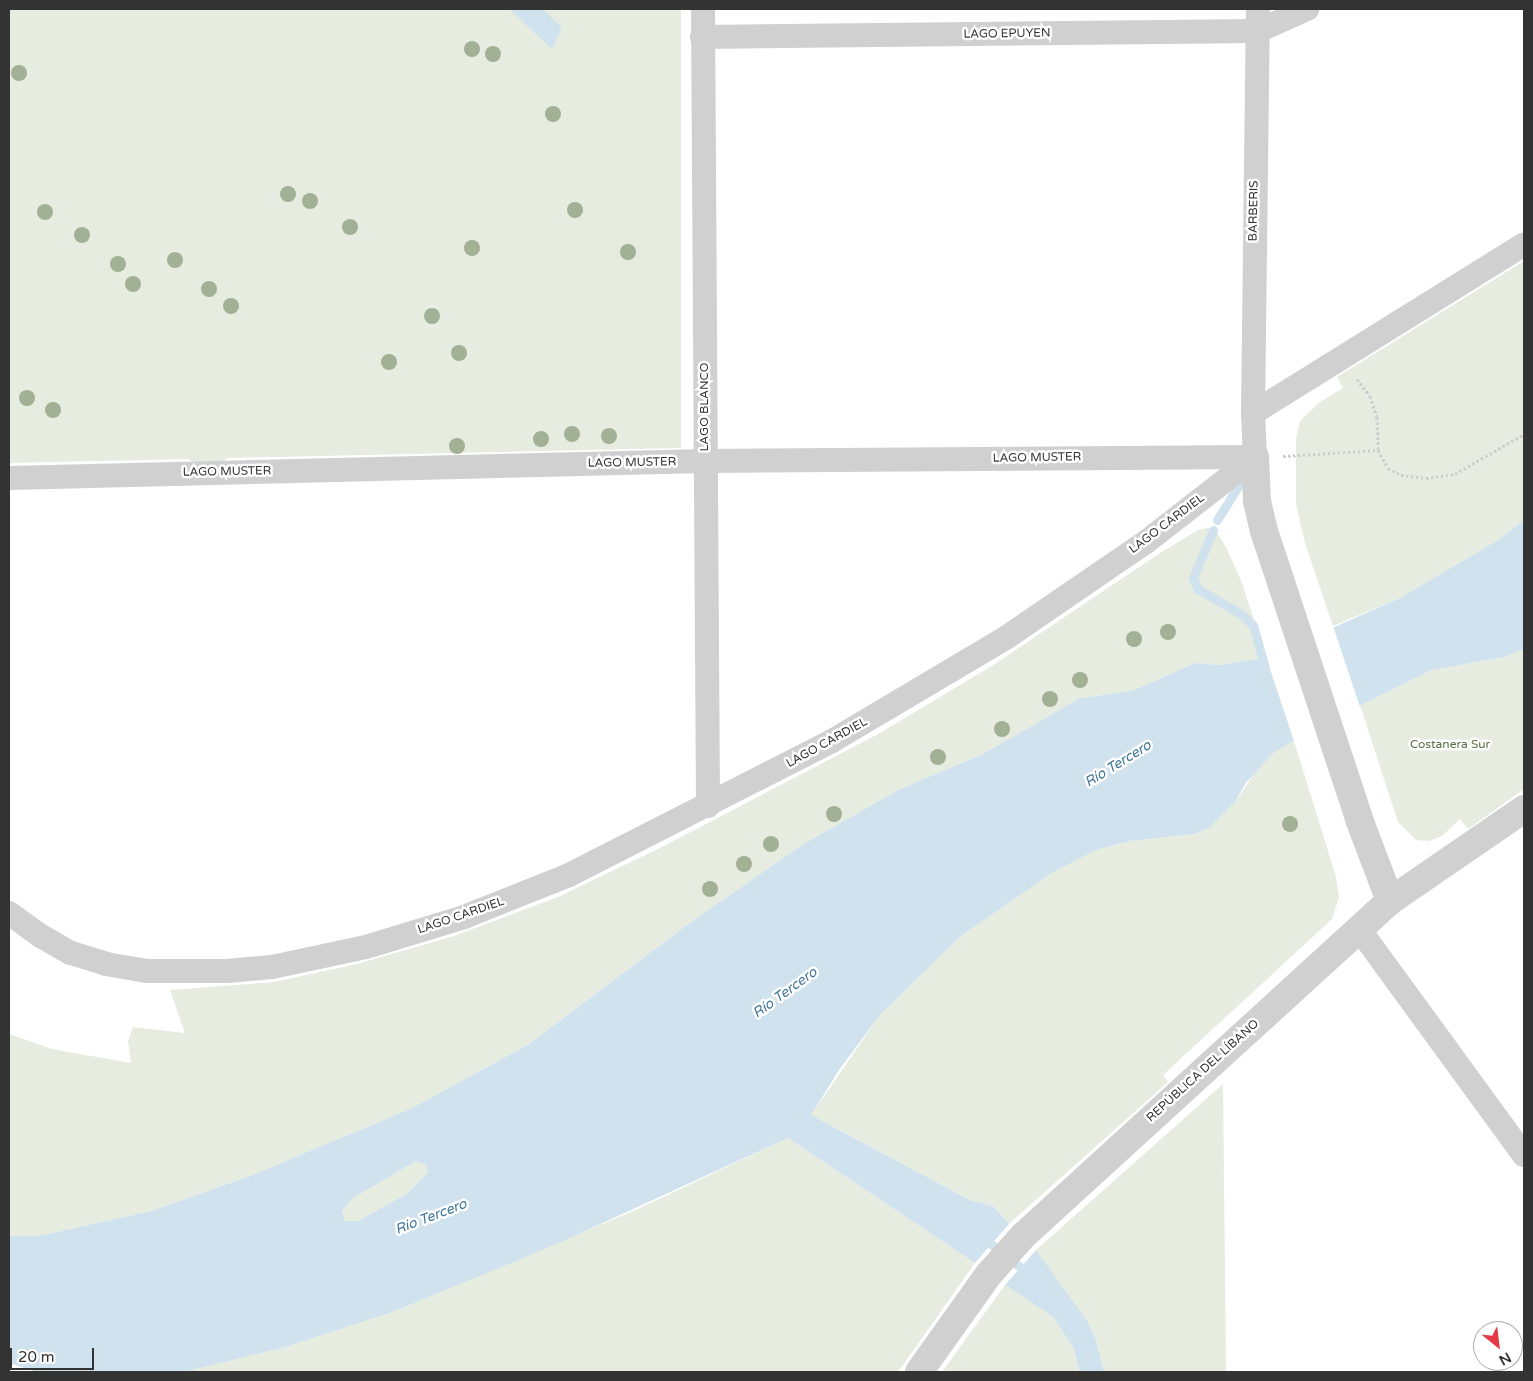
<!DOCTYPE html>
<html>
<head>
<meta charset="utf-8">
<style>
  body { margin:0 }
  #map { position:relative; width:1533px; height:1381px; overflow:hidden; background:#fff; font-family:"Varela Round",sans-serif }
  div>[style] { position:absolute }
  .green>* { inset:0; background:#e6ecdf }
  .water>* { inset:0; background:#cfe2ee }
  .pier>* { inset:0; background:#fff }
  .stream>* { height:9px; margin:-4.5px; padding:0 4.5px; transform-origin:4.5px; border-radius:4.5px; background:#cfe2ee }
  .path>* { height:3px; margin-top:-1.5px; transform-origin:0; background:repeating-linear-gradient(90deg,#cdcdcd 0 2.5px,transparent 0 5px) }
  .minor>* { height:24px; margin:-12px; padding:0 12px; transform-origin:12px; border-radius:12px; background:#d0d0d0 }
  .tertiary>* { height:28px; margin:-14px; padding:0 14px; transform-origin:14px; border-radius:14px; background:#d0d0d0 }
  .trees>* { width:16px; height:16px; margin:-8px; border-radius:50%; background:#a2b095 }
  span { translate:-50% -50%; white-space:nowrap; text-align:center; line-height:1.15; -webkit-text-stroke:5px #fff; paint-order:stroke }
  .street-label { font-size:12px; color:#333 }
  .park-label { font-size:12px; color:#56703f }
  .water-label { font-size:14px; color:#3f7597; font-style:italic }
  .frame { position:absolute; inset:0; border:10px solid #333; pointer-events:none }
  .north { position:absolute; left:1473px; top:1321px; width:50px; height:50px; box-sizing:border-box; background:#fff; border:1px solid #adadad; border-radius:50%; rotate:151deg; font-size:14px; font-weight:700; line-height:20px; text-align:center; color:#333 }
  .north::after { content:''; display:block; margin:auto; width:18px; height:22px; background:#e63946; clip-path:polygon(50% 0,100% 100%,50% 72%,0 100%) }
  .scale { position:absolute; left:10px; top:1348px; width:84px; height:22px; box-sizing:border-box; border:2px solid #333; border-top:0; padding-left:6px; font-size:15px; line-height:18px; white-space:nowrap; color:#333; -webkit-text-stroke:4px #fff; paint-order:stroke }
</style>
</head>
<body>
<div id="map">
  <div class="green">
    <i style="clip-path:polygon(9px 9px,681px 9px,681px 448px,226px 458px,223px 465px,200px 467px,188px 459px,9px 463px)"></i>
    <i style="clip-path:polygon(1524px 261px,1524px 520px,1498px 540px,1400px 598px,1333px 626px,1305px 543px,1296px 504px,1296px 440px,1300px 421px,1320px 402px,1343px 388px,1337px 377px)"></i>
    <i style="clip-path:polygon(1208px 528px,1218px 534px,1227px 549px,1242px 583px,1266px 657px,1221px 665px,1195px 663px,1132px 691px,1080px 698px,983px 754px,898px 790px,802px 845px,691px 922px,529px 1044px,410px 1109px,250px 1176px,151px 1211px,39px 1236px,9px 1236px,9px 1034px,52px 1049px,131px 1063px,128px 1041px,133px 1027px,185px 1033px,170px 990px,274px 982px,357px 964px,454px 936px,558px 897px,662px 847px,880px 733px,995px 664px,1157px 555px,1198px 530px)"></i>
    <i style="clip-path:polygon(1524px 649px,1524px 789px,1468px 829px,1460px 819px,1442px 836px,1429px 841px,1416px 840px,1398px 822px,1360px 705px,1432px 670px,1505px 657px)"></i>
    <i style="clip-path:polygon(1294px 741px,1336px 877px,1339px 897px,1332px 919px,1163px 1075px,1168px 1082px,1009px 1224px,993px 1206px,970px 1200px,811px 1115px,880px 1015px,961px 936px,1052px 873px,1096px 850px,1130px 841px,1195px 834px,1209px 828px,1235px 802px,1260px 765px,1273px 752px)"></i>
    <i style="clip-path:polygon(1223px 1084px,1226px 1372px,1104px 1372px,1095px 1337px,1036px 1250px)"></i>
    <i style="clip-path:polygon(788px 1138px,975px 1263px,898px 1372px,184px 1372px,286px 1347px,395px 1311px,638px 1209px)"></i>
    <i style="clip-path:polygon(416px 1161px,426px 1165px,428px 1172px,408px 1193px,358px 1221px,344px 1221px,342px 1211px,352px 1199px)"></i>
    <i style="clip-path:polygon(1005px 1285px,1053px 1317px,1073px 1347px,1080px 1372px,942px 1372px)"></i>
  </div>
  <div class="water">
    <i style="clip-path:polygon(509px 9px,543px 9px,562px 28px,552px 49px)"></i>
    <i style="clip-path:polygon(evenodd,1524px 520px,1524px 649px,1505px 657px,1432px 670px,1326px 722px,1273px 753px,1245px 784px,1235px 802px,1209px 828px,1195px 834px,1130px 841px,1096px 850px,1052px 873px,961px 936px,880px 1015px,839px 1070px,811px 1115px,970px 1200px,993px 1206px,1009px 1224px,975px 1263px,788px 1138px,559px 1243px,395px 1311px,286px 1347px,184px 1372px,37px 1372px,9px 1363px,9px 1236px,39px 1236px,151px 1211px,250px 1176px,410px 1109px,529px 1044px,691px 922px,802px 845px,898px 790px,983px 754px,1080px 698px,1132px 691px,1195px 663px,1221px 665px,1266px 657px,1400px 598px,1498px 540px,1524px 520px,416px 1161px,426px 1165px,428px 1172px,408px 1193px,358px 1221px,345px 1221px,342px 1211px,352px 1199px,416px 1161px)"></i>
    <i style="clip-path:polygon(1036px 1250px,1087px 1321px,1095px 1337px,1104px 1372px,1080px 1372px,1073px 1347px,1053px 1317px,1005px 1285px)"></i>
  </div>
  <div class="pier">
    <i style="clip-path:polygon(1332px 623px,1360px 707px,1295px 744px,1265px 654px)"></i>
  </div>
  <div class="stream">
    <i style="left:1217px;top:520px;width:53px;rotate:-58.1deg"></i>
    <i style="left:1213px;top:530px;width:52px;rotate:112.6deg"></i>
    <i style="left:1193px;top:578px;width:12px;rotate:66deg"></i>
    <i style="left:1198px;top:589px;width:50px;rotate:30.2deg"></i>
    <i style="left:1241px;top:614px;width:16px;rotate:43deg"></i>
    <i style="left:1253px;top:625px;width:45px;rotate:74.4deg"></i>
    <i style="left:982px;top:1237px;width:60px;rotate:38.2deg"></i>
  </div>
  <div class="path">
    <i style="left:1357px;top:379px;width:21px;rotate:53deg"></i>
    <i style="left:1370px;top:396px;width:22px;rotate:72deg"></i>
    <i style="left:1377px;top:417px;width:33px;rotate:88deg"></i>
    <i style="left:1378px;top:450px;width:21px;rotate:61deg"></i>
    <i style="left:1388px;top:468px;width:15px;rotate:28deg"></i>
    <i style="left:1401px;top:475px;width:25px;rotate:7deg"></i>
    <i style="left:1426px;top:478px;width:29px;rotate:-8deg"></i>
    <i style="left:1455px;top:474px;width:80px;rotate:-30.1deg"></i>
    <i style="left:1283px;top:456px;width:95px;rotate:-3.6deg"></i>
  </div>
  <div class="minor">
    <i style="left:703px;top:9px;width:797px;rotate:89.64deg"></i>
    <i style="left:702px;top:37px;width:556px;rotate:-0.62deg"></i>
    <i style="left:1258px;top:31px;width:54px;rotate:-24.2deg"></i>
    <i style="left:1253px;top:413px;width:404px;rotate:-89.3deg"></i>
    <i style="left:9px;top:478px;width:696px;rotate:-1.4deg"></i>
    <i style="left:705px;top:461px;width:550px;rotate:-0.42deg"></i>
    <i style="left:9px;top:913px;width:39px;rotate:36deg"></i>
    <i style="left:41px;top:936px;width:34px;rotate:30deg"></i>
    <i style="left:71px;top:953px;width:37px;rotate:17deg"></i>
    <i style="left:106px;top:964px;width:42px;rotate:9.7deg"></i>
    <i style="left:147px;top:971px;width:80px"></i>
    <i style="left:227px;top:971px;width:45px;rotate:-5.1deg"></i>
    <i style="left:272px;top:967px;width:96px;rotate:-12deg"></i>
    <i style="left:366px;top:947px;width:102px;rotate:-17deg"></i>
    <i style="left:464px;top:917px;width:113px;rotate:-21.8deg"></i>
    <i style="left:569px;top:875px;width:295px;rotate:-27deg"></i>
    <i style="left:832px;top:741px;width:204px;rotate:-30.7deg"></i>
    <i style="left:1007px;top:637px;width:168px;rotate:-34.4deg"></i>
    <i style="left:1146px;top:542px;width:138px;rotate:-37.9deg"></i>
    <i style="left:1255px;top:457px;width:44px;rotate:-92.6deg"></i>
    <i style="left:1253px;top:413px;width:319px;rotate:-31.9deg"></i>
    <i style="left:1359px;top:929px;width:280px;rotate:53.9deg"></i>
  </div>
  <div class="tertiary">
    <i style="left:1255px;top:457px;width:44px;rotate:87.4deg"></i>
    <i style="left:1257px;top:501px;width:31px;rotate:77deg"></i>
    <i style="left:1264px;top:531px;width:303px;rotate:71.7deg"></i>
    <i style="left:1359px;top:819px;width:88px;rotate:69.3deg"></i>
    <i style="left:919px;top:1372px;width:120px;rotate:-54.5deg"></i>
    <i style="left:989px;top:1274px;width:51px;rotate:-48.2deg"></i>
    <i style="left:1023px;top:1236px;width:497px;rotate:-42.4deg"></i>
    <i style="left:1390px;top:901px;width:163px;rotate:-34.5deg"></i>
  </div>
  <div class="trees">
    <i style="left:472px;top:49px"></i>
    <i style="left:493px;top:54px"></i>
    <i style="left:19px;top:73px"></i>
    <i style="left:553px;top:114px"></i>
    <i style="left:288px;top:194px"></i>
    <i style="left:310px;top:201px"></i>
    <i style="left:575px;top:210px"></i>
    <i style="left:45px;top:212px"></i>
    <i style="left:350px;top:227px"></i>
    <i style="left:82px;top:235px"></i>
    <i style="left:472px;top:248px"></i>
    <i style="left:628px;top:252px"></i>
    <i style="left:175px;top:260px"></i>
    <i style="left:118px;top:264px"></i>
    <i style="left:133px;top:284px"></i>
    <i style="left:209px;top:289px"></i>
    <i style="left:231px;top:306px"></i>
    <i style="left:432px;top:316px"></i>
    <i style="left:459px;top:353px"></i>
    <i style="left:389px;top:362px"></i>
    <i style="left:27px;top:398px"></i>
    <i style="left:53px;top:410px"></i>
    <i style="left:572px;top:434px"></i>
    <i style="left:609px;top:436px"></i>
    <i style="left:541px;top:439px"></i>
    <i style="left:457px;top:446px"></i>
    <i style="left:1168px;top:632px"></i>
    <i style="left:1134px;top:639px"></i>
    <i style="left:1080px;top:680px"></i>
    <i style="left:1050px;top:699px"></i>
    <i style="left:1002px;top:729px"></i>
    <i style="left:938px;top:757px"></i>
    <i style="left:834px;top:814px"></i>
    <i style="left:1290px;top:824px"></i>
    <i style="left:771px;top:844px"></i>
    <i style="left:744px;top:864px"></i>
    <i style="left:710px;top:889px"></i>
  </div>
  <div class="street-label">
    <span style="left:1007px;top:34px;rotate:-1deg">LAGO EPUYEN</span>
    <span style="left:1254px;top:211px;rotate:-89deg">BARBERIS</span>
    <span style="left:705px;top:407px;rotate:-90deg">LAGO BLANCO</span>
    <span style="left:1037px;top:458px;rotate:-1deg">LAGO MUSTER</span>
    <span style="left:632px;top:463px;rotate:-1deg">LAGO MUSTER</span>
    <span style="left:227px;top:472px;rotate:-1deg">LAGO MUSTER</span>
    <span style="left:1167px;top:524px;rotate:-37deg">LAGO CARDIEL</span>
    <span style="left:827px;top:743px;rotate:-29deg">LAGO CARDIEL</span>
    <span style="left:461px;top:916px;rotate:-19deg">LAGO CARDIEL</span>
    <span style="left:1203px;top:1071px;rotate:-42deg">REPÚBLICA DEL LÍBANO</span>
  </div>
  <div class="park-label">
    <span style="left:1450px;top:745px">Costanera Sur</span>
  </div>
  <div class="water-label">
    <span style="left:1118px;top:764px;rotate:-32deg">Río Tercero</span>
    <span style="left:785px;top:993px;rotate:-36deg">Río Tercero</span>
    <span style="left:431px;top:1217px;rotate:-21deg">Río Tercero</span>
  </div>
  <div class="frame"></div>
  <div class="north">N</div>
  <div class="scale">20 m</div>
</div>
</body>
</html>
